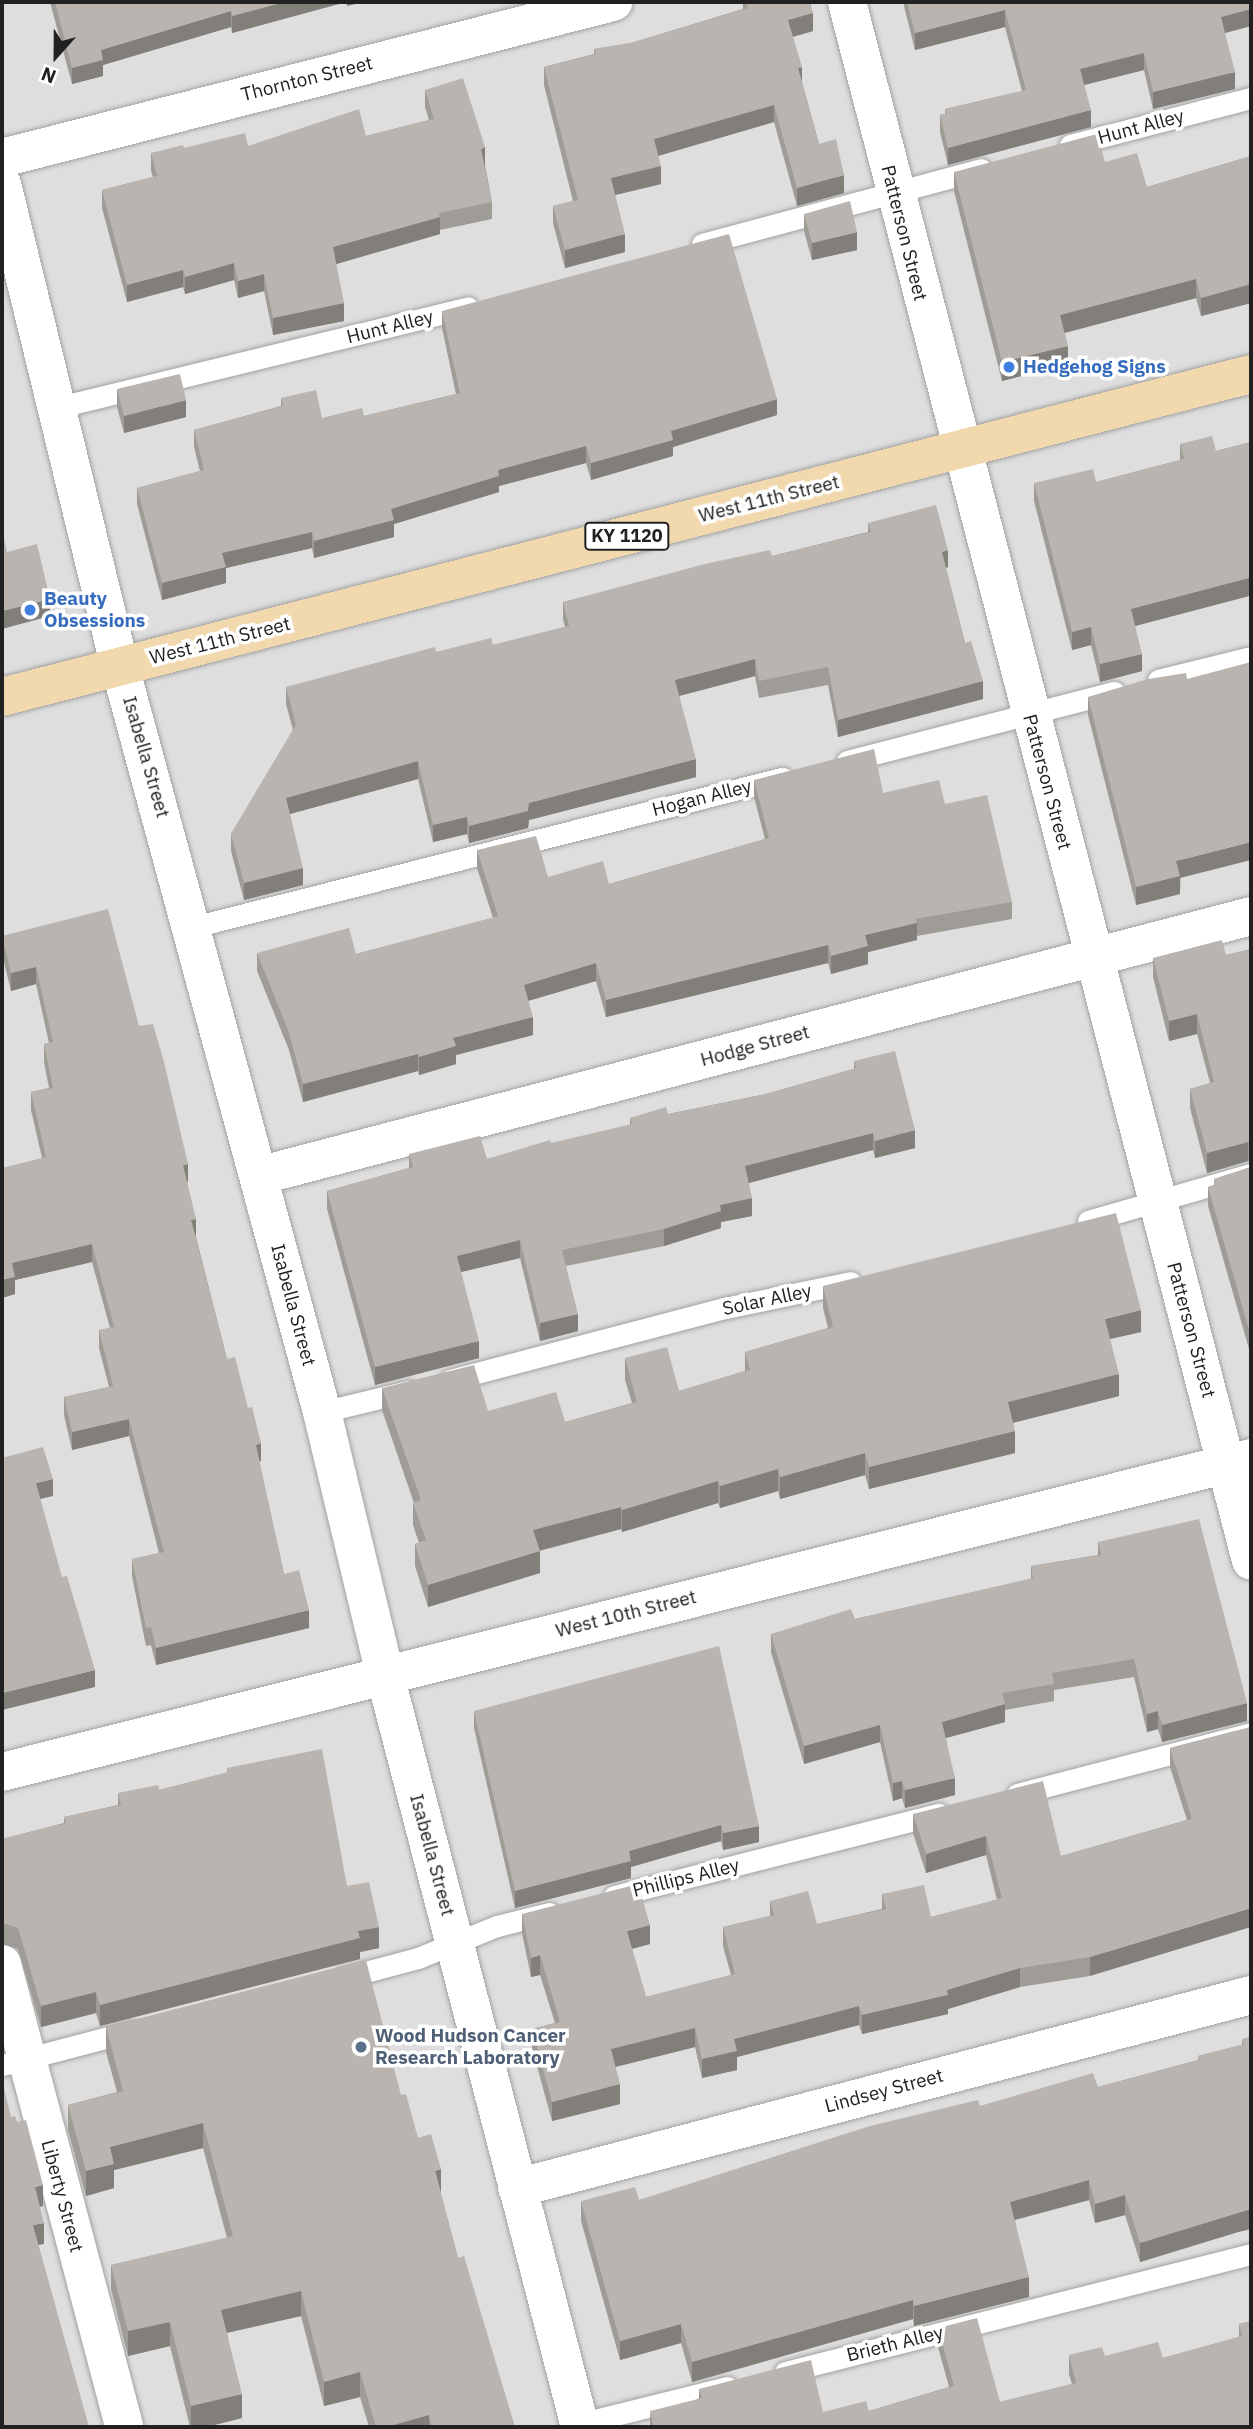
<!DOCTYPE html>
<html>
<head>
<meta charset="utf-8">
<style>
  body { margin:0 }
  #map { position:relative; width:1253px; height:2429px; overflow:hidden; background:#f0eee9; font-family:"IBM Plex Sans",sans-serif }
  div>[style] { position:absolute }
  .residential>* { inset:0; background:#dfdede }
  .roads { filter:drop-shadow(0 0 2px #a2a2a2) drop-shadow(0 0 2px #a2a2a2) }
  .service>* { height:21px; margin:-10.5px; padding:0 10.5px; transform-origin:10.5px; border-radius:10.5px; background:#fff }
  .minor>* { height:38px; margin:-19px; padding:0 19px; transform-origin:19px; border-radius:19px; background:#fff }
  .tertiary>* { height:38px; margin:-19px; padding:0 19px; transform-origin:19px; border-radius:19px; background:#fff }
  .primary>* { height:38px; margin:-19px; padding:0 19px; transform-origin:19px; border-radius:19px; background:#f1d9ad }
  .wall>* { inset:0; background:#9f9b96 }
  .shaded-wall>* { inset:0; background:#827e7a }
  .building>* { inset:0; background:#b9b4af }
  .dots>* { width:19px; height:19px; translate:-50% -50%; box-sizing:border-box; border:4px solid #fff; border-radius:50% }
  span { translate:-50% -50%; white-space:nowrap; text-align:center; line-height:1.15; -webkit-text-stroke:7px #fff; paint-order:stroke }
  .shield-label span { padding:2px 5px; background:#fff; border:2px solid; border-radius:5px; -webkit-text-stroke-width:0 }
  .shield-label { font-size:18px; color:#212121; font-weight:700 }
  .street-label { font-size:19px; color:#212121 }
  .shop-label { font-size:19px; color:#366cbe; font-weight:700 }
  .left { translate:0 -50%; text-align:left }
  .service-label { font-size:19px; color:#4e5e75; font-weight:700 }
  .frame { position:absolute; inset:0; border:4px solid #212121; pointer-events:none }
  .north { position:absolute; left:21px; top:21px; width:70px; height:70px; -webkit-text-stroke:5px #fff; paint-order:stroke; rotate:201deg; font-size:19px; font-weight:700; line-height:28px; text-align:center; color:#212121 }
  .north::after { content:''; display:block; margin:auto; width:24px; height:32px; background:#212121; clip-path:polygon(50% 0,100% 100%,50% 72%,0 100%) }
</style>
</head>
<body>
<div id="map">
  <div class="residential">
    <i style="clip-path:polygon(2px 2px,1251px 2px,1251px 2427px,2px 2427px)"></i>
  </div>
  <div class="roads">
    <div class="service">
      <i style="left:1070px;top:145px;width:187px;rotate:-14.6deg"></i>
      <i style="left:702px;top:244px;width:289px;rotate:-15deg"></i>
      <i style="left:55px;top:408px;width:425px;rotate:-13.7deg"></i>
      <i style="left:1158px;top:680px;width:96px;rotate:-13.9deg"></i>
      <i style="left:847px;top:761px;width:276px;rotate:-14.5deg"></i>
      <i style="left:193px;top:927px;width:608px;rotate:-14.2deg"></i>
      <i style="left:1088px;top:1221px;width:170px;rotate:-16.1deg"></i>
      <i style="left:450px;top:1380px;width:284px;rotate:-14.7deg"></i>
      <i style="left:725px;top:1308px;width:128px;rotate:-11.7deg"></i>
      <i style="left:322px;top:1412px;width:89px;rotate:-13.7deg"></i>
      <i style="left:1017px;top:1794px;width:242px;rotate:-14.6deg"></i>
      <i style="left:614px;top:1896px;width:335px;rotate:-14.2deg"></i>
      <i style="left:343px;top:1978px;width:78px;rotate:-14.9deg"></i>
      <i style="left:418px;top:1958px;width:85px;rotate:-22.1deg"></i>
      <i style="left:497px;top:1926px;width:54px;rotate:-14deg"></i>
      <i style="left:2px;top:2065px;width:134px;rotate:-14.7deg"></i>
      <i style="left:785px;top:2372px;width:481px;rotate:-14.2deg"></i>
      <i style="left:571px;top:2426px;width:161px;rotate:-14deg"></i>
    </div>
    <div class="minor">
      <i style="left:847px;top:2px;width:1610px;rotate:75.47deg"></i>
      <i style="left:2px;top:158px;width:631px;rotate:-14.32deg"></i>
      <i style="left:2px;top:184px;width:497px;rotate:76.3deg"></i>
      <i style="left:120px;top:667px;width:772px;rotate:74.83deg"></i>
      <i style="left:322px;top:1412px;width:270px;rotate:76.5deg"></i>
      <i style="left:385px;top:1675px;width:777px;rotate:75.46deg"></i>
      <i style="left:258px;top:1176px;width:1026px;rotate:-14.67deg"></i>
      <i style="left:2px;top:1964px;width:479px;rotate:75.2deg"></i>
      <i style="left:517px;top:2188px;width:759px;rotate:-14.73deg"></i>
    </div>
    <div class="tertiary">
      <i style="left:2px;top:1772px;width:1288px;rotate:-14.11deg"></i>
    </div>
    <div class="primary">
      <i style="left:2px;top:697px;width:1290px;rotate:-14.5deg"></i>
    </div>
  </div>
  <div class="wall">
    <i style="clip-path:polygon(50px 2px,346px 2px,232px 33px,231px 27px,103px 65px,103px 76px,72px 84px)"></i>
    <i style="clip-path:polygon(743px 2px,810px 2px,813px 31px,793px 37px,802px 82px,819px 144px,844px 193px,797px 206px,774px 122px,658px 156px,661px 184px,615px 195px,625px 252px,565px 268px,553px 223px,553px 206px,573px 201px,544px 85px,544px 67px,594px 54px,594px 49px,631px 43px,743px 9px)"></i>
    <i style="clip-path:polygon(903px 2px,1251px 2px,1251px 26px,1225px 33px,1235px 89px,1153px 109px,1144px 70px,1084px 85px,1091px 127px,948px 165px,940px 132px,940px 115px,945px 114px,945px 109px,1022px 91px,1005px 27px,915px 50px)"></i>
    <i style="clip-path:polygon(425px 90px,485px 165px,492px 202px,492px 219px,440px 230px,440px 234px,336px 264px,344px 321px,273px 335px,264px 291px,238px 298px,234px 280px,185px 294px,183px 287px,127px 302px,102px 208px,102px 190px,153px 177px,151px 171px,151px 153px,184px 148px,248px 146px,366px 136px,429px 120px,425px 107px)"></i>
    <i style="clip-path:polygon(1251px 156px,1251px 303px,1201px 316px,1196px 298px,1065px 333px,1068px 364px,1002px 381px,954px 191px,954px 172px,1105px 162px,1147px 187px)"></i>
    <i style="clip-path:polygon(804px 214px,857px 250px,812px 260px,804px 231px)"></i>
    <i style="clip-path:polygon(442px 311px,777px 415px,673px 447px,673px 456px,591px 480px,586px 463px,499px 486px,499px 492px,394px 524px,394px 537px,314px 558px,312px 548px,226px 568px,226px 583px,162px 600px,137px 504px,137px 488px,200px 471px,194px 447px,194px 430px,281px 406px,281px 398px,322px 418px,364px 416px,456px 394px,442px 328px)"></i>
    <i style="clip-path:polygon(117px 389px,186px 417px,124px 433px,117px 407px)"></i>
    <i style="clip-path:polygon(1251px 442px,1251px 604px,1249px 596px,1135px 626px,1142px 671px,1100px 682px,1091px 645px,1072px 650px,1034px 501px,1034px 483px,1096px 482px,1180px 460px,1180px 444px,1216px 451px)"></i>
    <i style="clip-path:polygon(868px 523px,948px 567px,946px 568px,965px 643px,983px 699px,838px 737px,828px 685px,759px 698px,755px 676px,679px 696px,696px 777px,529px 820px,528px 828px,469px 843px,467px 834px,433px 842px,418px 779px,290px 814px,303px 885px,244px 900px,231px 851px,231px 834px,293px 730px,286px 704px,286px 687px,436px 652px,493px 645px,565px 627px,563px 619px,563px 602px,772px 556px,868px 532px)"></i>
    <i style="clip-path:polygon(1187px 679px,1180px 894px,1136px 905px,1088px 715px,1088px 697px)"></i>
    <i style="clip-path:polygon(754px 780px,883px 793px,945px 804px,1012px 902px,1012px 919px,917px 936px,917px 940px,868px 952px,868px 964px,831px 974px,828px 963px,606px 1017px,596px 981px,528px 1001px,533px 1035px,456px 1055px,456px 1064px,419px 1075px,418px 1071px,303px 1102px,289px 1050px,257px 971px,257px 953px,356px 954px,493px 918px,477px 868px,477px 850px,548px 877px,609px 884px,765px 839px,754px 797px)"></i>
    <i style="clip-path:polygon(2px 936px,139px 1026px,188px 1182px,187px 1182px,196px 1237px,227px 1359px,261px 1461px,259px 1461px,284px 1574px,309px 1628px,156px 1665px,151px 1645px,146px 1646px,132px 1576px,132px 1559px,159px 1553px,129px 1436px,72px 1450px,64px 1415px,64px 1397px,109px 1387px,99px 1348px,99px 1330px,110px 1328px,92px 1262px,15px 1280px,15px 1294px,2px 1298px,42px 1158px,31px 1110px,31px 1092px,49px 1088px,44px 1062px,44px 1044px,49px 1043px,36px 984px,11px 991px,2px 954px)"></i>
    <i style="clip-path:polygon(1251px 949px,1251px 1162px,1248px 1161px,1207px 1173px,1190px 1108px,1190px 1089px,1210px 1083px,1197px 1034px,1169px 1041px,1153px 977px,1153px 958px,1226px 955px)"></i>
    <i style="clip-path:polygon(854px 1061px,915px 1148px,875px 1158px,873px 1150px,749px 1183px,752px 1216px,721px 1222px,721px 1228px,664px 1246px,566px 1266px,578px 1331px,540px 1341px,520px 1258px,461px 1272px,479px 1358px,375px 1385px,327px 1209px,327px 1191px,409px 1168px,409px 1154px,487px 1159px,630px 1125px,630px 1118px,668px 1114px,766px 1094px,854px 1069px)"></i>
    <i style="clip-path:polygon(1251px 1167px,1251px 1356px,1208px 1206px,1208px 1187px,1214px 1185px,1214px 1179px)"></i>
    <i style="clip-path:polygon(823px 1286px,1141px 1332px,1110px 1339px,1119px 1396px,1013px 1423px,1015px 1453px,869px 1489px,865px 1475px,780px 1499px,778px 1491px,720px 1508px,718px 1503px,622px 1532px,621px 1529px,540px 1551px,540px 1573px,428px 1607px,415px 1566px,415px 1544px,419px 1543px,413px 1525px,413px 1503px,414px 1503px,382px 1410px,382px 1388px,488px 1411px,565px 1422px,632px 1403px,625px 1380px,625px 1358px,679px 1391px,745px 1371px,745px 1352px,828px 1328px,823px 1308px)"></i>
    <i style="clip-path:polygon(1098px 1542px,1247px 1721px,1162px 1742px,1158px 1729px,1147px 1732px,1134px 1677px,1054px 1690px,1054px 1701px,1005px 1710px,1005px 1722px,946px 1738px,955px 1795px,905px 1808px,902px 1798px,893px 1801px,880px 1742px,804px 1764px,771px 1652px,771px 1634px,855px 1619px,1031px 1579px,1031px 1566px,1098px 1555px)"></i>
    <i style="clip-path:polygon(474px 1711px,759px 1842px,723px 1850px,721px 1841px,631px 1867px,631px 1878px,515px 1908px,474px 1728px)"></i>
    <i style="clip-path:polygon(1251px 1727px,1090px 1976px,1020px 1987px,948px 2009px,948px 2014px,862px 2034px,859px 2025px,737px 2057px,737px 2070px,702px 2078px,695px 2047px,615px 2067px,620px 2104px,552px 2121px,532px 2048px,532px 2029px,555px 2023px,540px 1975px,531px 1977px,522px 1933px,522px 1914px,650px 1944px,632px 1949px,646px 1997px,731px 1975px,723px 1946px,723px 1927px,770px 1916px,770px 1901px,817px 1924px,882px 1909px,882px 1894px,931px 1917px,997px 1900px,986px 1855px,926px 1873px,913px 1833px,913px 1814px,1061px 1856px,1187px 1820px,1170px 1767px,1170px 1748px)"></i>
    <i style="clip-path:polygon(227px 1768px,347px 1886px,379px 1948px,360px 1952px,360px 1959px,100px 2026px,96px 2013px,41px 2027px,18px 1949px,2px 1944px,2px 1839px,64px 1823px,64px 1817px,118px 1805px,118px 1793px,159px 1790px,227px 1773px)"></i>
    <i style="clip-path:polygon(106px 2027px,401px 2095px,441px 2194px,458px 2258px,515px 2427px,369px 2427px,360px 2397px,324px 2406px,301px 2316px,227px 2333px,242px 2418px,206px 2427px,190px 2427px,170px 2346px,128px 2356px,111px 2289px,111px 2265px,227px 2238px,203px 2148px,114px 2170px,114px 2188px,86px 2196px,68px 2130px,68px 2105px,117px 2092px,106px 2052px)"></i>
    <i style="clip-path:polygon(1251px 2037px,1251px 2229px,1238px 2232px,1140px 2262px,1125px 2215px,1095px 2223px,1089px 2200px,1015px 2220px,1029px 2297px,914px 2326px,913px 2319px,692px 2382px,681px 2343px,620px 2360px,581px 2221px,581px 2201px,639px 2200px,980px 2106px,1098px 2087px,1198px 2060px,1198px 2056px,1242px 2045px,1242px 2039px)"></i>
    <i style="clip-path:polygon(1251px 2321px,1251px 2427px,654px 2427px,699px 2398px,699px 2389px,823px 2412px,869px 2411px,949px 2387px,938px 2347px,938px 2328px,1000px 2402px,1072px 2384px,1069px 2374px,1069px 2355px,1163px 2358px,1239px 2337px,1239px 2324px)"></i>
    <i style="clip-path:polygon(650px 2411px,654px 2427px,650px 2427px)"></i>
  </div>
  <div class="shaded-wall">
    <i style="clip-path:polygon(285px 2px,346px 2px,232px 33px,232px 16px)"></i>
    <i style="clip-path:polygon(347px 2px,364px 2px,347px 6px)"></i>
    <i style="clip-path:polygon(1251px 9px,1251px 26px,1221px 34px,1221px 17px)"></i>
    <i style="clip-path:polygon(1005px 10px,1005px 27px,915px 50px,915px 33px)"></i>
    <i style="clip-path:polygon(231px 11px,231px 27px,103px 65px,103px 76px,72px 84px,72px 68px,101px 50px)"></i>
    <i style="clip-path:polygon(813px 13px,813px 31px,788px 38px,788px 20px)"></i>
    <i style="clip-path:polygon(1144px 53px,1144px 70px,1080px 86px,1080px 69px)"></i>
    <i style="clip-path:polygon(802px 67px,802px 85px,798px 68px)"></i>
    <i style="clip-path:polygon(1235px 72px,1235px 89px,1153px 109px,1153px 92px)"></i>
    <i style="clip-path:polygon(774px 105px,774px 122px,654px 157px,654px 139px)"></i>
    <i style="clip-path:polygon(1091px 110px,1091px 127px,948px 165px,948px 148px)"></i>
    <i style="clip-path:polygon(485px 147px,485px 165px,481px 166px,481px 149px)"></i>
    <i style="clip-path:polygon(661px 166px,661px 184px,611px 196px,611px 178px)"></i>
    <i style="clip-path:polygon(844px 175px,844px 193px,797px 206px,797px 188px)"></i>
    <i style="clip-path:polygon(440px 217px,440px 234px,333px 265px,333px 247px)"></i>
    <i style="clip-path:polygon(857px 232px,857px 250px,812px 260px,812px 243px)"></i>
    <i style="clip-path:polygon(625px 234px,625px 252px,565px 268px,565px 250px)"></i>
    <i style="clip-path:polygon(234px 263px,234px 280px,185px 294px,185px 277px)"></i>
    <i style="clip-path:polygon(183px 270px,183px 287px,127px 302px,127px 285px)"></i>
    <i style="clip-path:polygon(264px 274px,264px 291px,238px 298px,238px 281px)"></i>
    <i style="clip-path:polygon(1196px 279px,1196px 298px,1060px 334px,1060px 315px)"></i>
    <i style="clip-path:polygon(1251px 284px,1251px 303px,1201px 316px,1201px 298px)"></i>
    <i style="clip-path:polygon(344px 303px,344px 321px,273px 335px,273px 318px)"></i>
    <i style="clip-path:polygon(1068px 346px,1068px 364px,1002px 381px,1002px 362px)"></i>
    <i style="clip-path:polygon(777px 399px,777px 415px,673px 447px,673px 456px,591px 480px,591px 463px,671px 431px)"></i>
    <i style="clip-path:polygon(186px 400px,186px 417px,124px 433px,124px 416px)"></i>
    <i style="clip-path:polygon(586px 446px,586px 463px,499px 486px,499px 492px,394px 524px,394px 537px,314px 558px,314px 541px,391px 509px,498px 470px)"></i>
    <i style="clip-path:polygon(312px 532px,312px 548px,226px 568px,226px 583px,162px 600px,162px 583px,222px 553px)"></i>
    <i style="clip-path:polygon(948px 550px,948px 567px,942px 569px,942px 552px)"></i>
    <i style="clip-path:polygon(1249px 578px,1249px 596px,1131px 627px,1131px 609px)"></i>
    <i style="clip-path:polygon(50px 599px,50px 616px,2px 629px,2px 611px)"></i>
    <i style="clip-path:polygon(1091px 627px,1091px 645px,1072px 650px,1072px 632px)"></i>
    <i style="clip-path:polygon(1142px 654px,1142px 671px,1100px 682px,1100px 664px)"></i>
    <i style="clip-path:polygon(755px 659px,755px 676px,675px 697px,675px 680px)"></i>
    <i style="clip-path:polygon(983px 681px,983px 699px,838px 737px,838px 720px)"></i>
    <i style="clip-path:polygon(696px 759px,696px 777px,529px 820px,528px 828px,469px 843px,469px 826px,529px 803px)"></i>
    <i style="clip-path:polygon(418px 761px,418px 779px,286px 815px,286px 798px)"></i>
    <i style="clip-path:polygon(467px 817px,467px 834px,433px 842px,433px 825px)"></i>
    <i style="clip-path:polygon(1251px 842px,1251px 860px,1180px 878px,1180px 894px,1136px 905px,1136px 887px,1176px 861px)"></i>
    <i style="clip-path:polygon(303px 868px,303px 885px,244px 900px,244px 883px)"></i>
    <i style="clip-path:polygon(917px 923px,917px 940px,868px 952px,868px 964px,831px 974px,831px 956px,865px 935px)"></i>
    <i style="clip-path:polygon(828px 945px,828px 963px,606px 1017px,606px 1000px)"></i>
    <i style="clip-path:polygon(596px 963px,596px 981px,524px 1002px,524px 985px)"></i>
    <i style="clip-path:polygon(36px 967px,36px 984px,11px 991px,11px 973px)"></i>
    <i style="clip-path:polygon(1197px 1014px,1197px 1034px,1169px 1041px,1169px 1021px)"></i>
    <i style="clip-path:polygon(533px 1017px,533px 1035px,456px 1055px,456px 1064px,419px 1075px,419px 1057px,453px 1038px)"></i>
    <i style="clip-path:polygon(418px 1054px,418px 1071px,303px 1102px,303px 1084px)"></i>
    <i style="clip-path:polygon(915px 1130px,915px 1148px,875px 1158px,875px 1141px)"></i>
    <i style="clip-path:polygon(873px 1133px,873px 1150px,745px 1184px,745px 1166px)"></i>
    <i style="clip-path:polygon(1248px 1142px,1248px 1161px,1207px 1173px,1207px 1153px)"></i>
    <i style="clip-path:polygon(188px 1164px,188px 1182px,183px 1183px,183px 1165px)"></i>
    <i style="clip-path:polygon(752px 1198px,752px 1216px,721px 1222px,721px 1228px,664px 1246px,664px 1229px,720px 1205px)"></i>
    <i style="clip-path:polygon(196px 1219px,196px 1237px,191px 1220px)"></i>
    <i style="clip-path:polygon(520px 1240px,520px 1258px,457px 1273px,457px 1256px)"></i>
    <i style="clip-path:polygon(92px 1244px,92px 1262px,15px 1280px,15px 1294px,2px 1298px,2px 1280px,12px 1263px)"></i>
    <i style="clip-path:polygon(1141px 1310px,1141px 1332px,1105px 1340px,1105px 1319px)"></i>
    <i style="clip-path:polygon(578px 1314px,578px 1331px,540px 1341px,540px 1323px)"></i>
    <i style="clip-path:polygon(2px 1334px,3px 1334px,3px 1351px,2px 1352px)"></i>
    <i style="clip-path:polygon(479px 1341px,479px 1358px,375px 1385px,375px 1367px)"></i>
    <i style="clip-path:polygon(1119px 1374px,1119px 1396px,1008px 1424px,1008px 1402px)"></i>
    <i style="clip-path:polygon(129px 1419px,129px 1436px,72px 1450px,72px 1432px)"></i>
    <i style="clip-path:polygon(1015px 1431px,1015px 1453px,869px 1489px,869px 1467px)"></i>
    <i style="clip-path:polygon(261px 1443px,261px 1461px,256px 1462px,256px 1445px)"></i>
    <i style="clip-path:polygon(865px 1453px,865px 1475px,780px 1499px,780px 1477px)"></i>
    <i style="clip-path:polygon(778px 1469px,778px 1491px,720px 1508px,720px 1486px)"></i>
    <i style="clip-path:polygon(53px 1479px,53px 1496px,36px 1500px,36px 1483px)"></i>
    <i style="clip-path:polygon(718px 1481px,718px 1503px,622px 1532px,622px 1510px)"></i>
    <i style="clip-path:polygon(621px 1507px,621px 1529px,533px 1552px,533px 1530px)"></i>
    <i style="clip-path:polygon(540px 1551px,540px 1573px,428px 1607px,428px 1585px)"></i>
    <i style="clip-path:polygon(309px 1610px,309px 1628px,156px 1665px,156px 1648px)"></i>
    <i style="clip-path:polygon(95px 1670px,95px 1687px,2px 1710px,2px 1693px)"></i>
    <i style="clip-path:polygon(1247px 1703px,1247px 1721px,1162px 1742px,1162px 1725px)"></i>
    <i style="clip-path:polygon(1005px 1704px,1005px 1722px,942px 1739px,942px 1722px)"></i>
    <i style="clip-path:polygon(1158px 1711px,1158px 1729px,1147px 1732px,1147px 1714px)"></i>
    <i style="clip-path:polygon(880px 1725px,880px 1742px,804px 1764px,804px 1746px)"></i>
    <i style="clip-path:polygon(955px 1778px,955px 1795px,905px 1808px,905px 1790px)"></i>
    <i style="clip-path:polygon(902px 1781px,902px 1798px,893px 1801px,893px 1783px)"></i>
    <i style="clip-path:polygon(721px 1825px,721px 1841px,631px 1867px,631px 1878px,515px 1908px,515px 1891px,629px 1851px)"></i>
    <i style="clip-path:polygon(759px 1826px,759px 1842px,723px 1850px,723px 1833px)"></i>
    <i style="clip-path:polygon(986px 1836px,986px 1855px,926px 1873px,926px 1854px)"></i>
    <i style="clip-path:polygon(1251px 1908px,1251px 1927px,1090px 1976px,1090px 1957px)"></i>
    <i style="clip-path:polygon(650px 1925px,650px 1944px,627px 1950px,627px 1931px)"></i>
    <i style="clip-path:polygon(379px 1927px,379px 1948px,360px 1952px,360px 1959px,100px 2026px,100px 2005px,358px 1931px)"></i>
    <i style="clip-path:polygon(540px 1955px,540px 1975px,531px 1977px,531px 1958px)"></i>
    <i style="clip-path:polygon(1020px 1968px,1020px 1987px,948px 2009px,948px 2014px,862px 2034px,862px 2015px)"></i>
    <i style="clip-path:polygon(96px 1992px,96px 2013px,41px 2027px,41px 2006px)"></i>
    <i style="clip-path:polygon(859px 2006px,859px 2025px,737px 2057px,737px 2070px,702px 2078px,702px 2059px,734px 2039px)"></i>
    <i style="clip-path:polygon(695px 2028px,695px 2047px,611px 2068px,611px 2049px)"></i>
    <i style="clip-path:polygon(620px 2084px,620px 2104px,552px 2121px,552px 2102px)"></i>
    <i style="clip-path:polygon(203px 2123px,203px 2148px,114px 2170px,114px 2188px,86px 2196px,86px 2171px,110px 2147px)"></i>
    <i style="clip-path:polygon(441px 2169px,441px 2194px,435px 2171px)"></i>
    <i style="clip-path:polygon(1089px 2180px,1089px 2200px,1010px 2221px,1010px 2202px)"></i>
    <i style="clip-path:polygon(43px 2185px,43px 2206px,35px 2208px,35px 2187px)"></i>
    <i style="clip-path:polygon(1125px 2195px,1125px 2215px,1095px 2223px,1095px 2204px)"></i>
    <i style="clip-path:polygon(1251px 2209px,1251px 2229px,1238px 2232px,1140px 2262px,1140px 2243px,1238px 2213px)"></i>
    <i style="clip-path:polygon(44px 2223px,44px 2244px,33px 2246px,33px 2225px)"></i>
    <i style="clip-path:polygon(1029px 2277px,1029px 2297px,914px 2326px,914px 2306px)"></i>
    <i style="clip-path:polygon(301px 2291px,301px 2316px,221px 2334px,221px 2310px)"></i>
    <i style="clip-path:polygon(913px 2300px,913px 2319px,692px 2382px,692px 2362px)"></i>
    <i style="clip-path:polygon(170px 2322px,170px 2346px,128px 2356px,128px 2331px)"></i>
    <i style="clip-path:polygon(681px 2324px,681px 2343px,620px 2360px,620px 2341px)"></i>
    <i style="clip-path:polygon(360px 2372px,360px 2397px,324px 2406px,324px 2382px)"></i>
    <i style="clip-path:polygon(242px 2394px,242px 2418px,206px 2427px,191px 2427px,191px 2406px)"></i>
    <i style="clip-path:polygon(429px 2415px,429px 2427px,386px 2427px)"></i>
  </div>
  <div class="building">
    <i style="clip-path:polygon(55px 2px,285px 2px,232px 16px,231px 11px,101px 50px,103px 60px,72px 68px)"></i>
    <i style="clip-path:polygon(746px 2px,810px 2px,813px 13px,788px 20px,802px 67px,798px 68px,819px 144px,836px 139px,844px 175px,797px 188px,774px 105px,654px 139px,661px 166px,611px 178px,625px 234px,565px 250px,553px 206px,578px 200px,544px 67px,596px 54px,594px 49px,631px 43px,748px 8px)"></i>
    <i style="clip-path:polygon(907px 2px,1251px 2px,1251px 9px,1221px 17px,1235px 72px,1153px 92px,1144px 53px,1080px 69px,1091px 110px,948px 148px,940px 115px,946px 114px,945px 109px,1026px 90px,1005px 10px,915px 33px)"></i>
    <i style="clip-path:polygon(463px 78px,485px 147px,481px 149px,492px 202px,439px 213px,440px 217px,333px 247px,344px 303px,273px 318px,264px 274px,238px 281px,234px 263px,185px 277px,183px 270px,127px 285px,102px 190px,157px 176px,151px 153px,183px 145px,184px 148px,245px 133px,248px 146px,359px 109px,366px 136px,434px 119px,425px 90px)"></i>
    <i style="clip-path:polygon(1097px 134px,1105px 162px,1137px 153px,1147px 187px,1251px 156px,1251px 284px,1201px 298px,1196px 279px,1060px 315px,1068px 346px,1002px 362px,954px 172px)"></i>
    <i style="clip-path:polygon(850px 201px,857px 232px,812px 243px,804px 214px)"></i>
    <i style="clip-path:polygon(729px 234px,777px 399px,671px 431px,673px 440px,591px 463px,586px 446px,498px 470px,499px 476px,391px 509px,394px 520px,314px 541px,312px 532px,222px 553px,226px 567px,162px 583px,137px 488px,204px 470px,194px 430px,283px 406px,281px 398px,316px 390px,322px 418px,362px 408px,364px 416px,460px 393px,442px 311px)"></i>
    <i style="clip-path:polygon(180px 374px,186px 400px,124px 416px,117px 389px)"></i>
    <i style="clip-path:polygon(1212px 436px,1216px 451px,1251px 442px,1251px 586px,1249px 578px,1131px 609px,1142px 654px,1100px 664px,1091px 627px,1072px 632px,1034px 483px,1093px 469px,1096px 482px,1184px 459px,1180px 444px)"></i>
    <i style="clip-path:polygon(936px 505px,948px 550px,942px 552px,965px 643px,971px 641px,983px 681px,838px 720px,828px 667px,759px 681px,755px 659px,675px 680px,696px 759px,529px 803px,528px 811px,469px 826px,467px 817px,433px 825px,418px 761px,286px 798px,303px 868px,244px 883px,231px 834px,296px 725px,286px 687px,435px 647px,436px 652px,491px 638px,493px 645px,569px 626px,563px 602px,705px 564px,770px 550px,772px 556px,871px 532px,868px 523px)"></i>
    <i style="clip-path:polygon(2px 528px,7px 552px,37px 544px,50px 599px,2px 611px)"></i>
    <i style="clip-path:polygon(1251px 662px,1251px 842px,1176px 861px,1180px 876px,1136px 887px,1088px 697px,1148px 679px,1186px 673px,1187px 679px)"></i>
    <i style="clip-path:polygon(874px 749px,883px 793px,939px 780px,945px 804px,987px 795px,1012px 902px,916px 919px,917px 923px,865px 935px,868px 946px,831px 956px,828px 945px,606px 1000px,596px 963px,524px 985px,533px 1017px,453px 1038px,456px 1046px,419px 1057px,418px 1054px,303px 1084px,289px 1033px,257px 953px,349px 928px,356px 954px,498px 916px,477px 850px,536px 836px,548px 877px,603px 861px,609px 884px,769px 838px,754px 780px)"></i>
    <i style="clip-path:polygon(108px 909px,139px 1026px,153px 1024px,164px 1062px,188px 1164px,183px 1165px,196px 1219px,191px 1220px,227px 1359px,235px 1357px,248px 1408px,252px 1407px,261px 1443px,256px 1445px,284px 1574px,299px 1570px,309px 1610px,156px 1648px,151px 1627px,146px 1628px,132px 1559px,164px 1552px,129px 1419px,72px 1432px,64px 1397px,113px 1386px,99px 1330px,114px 1327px,92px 1244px,12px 1263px,15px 1277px,2px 1280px,2px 1168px,46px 1157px,31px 1092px,53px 1088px,44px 1044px,53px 1042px,36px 967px,11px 973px,2px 936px)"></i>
    <i style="clip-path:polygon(1222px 940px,1226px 955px,1251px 949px,1251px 1143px,1248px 1142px,1207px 1153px,1190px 1089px,1214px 1082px,1197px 1014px,1169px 1021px,1153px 958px)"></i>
    <i style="clip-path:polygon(895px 1051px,915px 1130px,875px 1141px,873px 1133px,745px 1166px,752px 1198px,720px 1205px,721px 1211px,664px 1229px,562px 1250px,578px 1314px,540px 1323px,520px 1240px,457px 1256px,479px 1341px,375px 1367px,327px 1191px,413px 1167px,409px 1154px,480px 1136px,487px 1159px,550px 1140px,551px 1143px,632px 1124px,630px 1118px,666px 1107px,668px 1114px,766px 1094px,856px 1068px,854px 1061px)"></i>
    <i style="clip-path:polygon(1251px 1167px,1251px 1337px,1208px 1187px,1215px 1185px,1214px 1179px)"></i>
    <i style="clip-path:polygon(1116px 1213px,1141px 1310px,1105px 1319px,1119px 1374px,1008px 1402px,1015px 1431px,869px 1467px,865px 1453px,780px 1477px,778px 1469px,720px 1486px,718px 1481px,622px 1510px,621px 1507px,533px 1530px,540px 1551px,428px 1585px,415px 1544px,426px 1540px,413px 1503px,421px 1500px,382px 1388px,474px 1365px,488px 1411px,556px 1392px,565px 1422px,637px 1402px,625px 1358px,667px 1347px,679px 1391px,750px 1370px,745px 1352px,833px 1327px,823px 1286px)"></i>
    <i style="clip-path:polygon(43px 1447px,53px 1479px,36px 1483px,62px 1577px,67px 1576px,95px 1670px,2px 1693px,2px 1458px)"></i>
    <i style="clip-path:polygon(1199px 1519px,1247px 1703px,1162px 1725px,1158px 1711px,1147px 1714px,1134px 1659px,1052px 1673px,1054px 1684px,1002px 1693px,1005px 1704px,942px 1722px,955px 1778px,905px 1790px,902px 1781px,893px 1783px,880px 1725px,804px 1746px,771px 1634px,851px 1609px,855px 1619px,1033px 1578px,1031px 1566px,1101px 1555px,1098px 1542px)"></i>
    <i style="clip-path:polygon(719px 1646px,759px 1826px,723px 1833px,721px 1825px,629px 1851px,631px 1861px,515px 1891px,474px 1711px)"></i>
    <i style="clip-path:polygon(1251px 1727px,1251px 1908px,1090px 1957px,1020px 1968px,947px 1990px,948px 1995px,862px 2015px,859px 2006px,734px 2039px,737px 2051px,702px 2059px,695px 2028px,611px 2049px,620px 2084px,552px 2102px,532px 2029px,560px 2022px,540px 1955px,531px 1958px,522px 1914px,638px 1884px,650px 1925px,627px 1931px,646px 1997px,735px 1974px,723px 1927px,774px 1915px,770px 1901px,808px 1891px,817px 1924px,886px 1909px,882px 1894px,924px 1885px,931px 1917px,1002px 1898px,986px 1836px,926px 1854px,913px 1814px,1043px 1781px,1061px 1856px,1192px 1819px,1170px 1748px)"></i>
    <i style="clip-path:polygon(322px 1749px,347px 1886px,369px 1882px,379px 1927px,358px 1931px,360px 1938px,100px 2005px,96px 1992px,41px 2006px,18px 1928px,2px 1923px,2px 1839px,66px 1823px,64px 1817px,121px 1805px,118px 1793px,158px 1785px,159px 1790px,228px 1772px,227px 1768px)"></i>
    <i style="clip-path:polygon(366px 1960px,401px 2095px,406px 2094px,418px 2138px,431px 2134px,441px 2169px,435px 2171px,458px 2258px,464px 2256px,515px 2427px,432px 2427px,429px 2415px,386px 2427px,376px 2427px,360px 2372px,324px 2382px,301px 2291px,221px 2310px,242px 2394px,191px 2406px,170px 2322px,128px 2331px,111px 2265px,233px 2236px,203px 2123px,110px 2147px,114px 2164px,86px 2171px,68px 2105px,123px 2091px,106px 2027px)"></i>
    <i style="clip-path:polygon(1251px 2037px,1251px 2209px,1238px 2213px,1140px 2243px,1125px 2195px,1095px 2204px,1089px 2180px,1010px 2202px,1029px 2277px,914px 2306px,913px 2300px,692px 2362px,681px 2324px,620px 2341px,581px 2201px,635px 2187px,639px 2200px,870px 2126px,978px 2100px,980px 2106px,1093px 2073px,1098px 2087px,1199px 2060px,1198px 2056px,1244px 2044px,1242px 2039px)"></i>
    <i style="clip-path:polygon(2px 2080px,11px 2117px,15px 2116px,17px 2122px,26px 2120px,43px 2185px,35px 2187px,44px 2223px,33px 2225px,89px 2427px,2px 2427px)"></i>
    <i style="clip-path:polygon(977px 2318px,1000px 2402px,1076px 2383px,1069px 2355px,1102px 2347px,1105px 2356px,1158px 2342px,1163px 2358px,1242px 2336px,1239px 2324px,1251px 2321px,1251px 2427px,654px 2427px,650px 2411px,702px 2398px,699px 2389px,811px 2360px,823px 2412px,866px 2401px,869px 2411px,954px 2386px,938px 2328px)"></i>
  </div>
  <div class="dots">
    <i style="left:1009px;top:367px;background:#3f7fe0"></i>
    <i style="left:30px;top:610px;background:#3f7fe0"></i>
    <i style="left:361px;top:2047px;background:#5c6f8a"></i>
  </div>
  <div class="shield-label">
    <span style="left:627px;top:536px">KY 1120</span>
  </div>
  <div class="street-label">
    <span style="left:307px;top:79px;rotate:-14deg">Thornton Street</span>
    <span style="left:1141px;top:127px;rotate:-15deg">Hunt Alley</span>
    <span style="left:904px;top:233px;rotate:76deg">Patterson Street</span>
    <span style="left:390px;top:327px;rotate:-14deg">Hunt Alley</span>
    <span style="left:769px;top:499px;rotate:-14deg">West 11th Street</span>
    <span style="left:220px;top:641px;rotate:-14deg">West 11th Street</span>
    <span style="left:146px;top:757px;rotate:74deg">Isabella Street</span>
    <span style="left:1047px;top:782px;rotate:75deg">Patterson Street</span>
    <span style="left:702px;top:798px;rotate:-14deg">Hogan Alley</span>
    <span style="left:755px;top:1046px;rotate:-15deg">Hodge Street</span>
    <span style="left:767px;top:1300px;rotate:-12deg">Solar Alley</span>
    <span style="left:293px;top:1305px;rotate:75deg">Isabella Street</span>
    <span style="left:1191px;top:1330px;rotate:75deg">Patterson Street</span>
    <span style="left:626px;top:1614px;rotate:-14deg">West 10th Street</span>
    <span style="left:432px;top:1855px;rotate:75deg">Isabella Street</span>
    <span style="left:686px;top:1878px;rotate:-14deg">Phillips Alley</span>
    <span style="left:884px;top:2091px;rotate:-15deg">Lindsey Street</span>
    <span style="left:62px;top:2196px;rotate:75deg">Liberty Street</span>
    <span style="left:895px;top:2344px;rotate:-14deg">Brieth Alley</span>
  </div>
  <div class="shop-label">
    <span class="left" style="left:1023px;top:367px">Hedgehog Signs</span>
    <span class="left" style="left:44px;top:610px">Beauty<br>Obsessions</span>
  </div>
  <div class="service-label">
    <span class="left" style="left:375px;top:2047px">Wood Hudson Cancer<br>Research Laboratory</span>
  </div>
  <div class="frame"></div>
  <div class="north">N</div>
</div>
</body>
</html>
